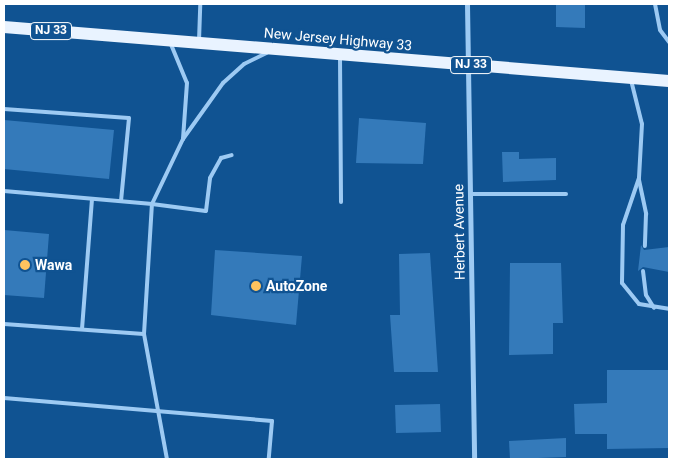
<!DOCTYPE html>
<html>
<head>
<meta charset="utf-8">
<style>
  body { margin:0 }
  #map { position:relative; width:673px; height:463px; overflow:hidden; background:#105392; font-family:Roboto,sans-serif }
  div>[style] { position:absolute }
  .building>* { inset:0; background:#347aba }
  .service>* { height:4px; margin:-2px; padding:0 2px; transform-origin:2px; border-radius:2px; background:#9dcaf3 }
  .minor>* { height:5px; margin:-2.5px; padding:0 2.5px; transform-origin:2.5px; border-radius:2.5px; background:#9dcaf3 }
  .primary>* { height:12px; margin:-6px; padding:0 6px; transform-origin:6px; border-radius:6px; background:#e9f3ff }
  .dots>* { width:14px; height:14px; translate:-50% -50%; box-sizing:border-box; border:2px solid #105392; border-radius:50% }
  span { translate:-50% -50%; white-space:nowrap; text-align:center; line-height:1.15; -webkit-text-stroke:4.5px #105392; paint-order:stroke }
  .shield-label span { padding:1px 4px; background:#105392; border:1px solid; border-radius:4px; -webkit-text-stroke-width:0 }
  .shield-label { font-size:12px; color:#fff; font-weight:700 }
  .street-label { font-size:14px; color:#fff }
  .poi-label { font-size:14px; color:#fff; font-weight:700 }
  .left { translate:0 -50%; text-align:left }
  .frame { position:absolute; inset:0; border:5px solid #fff; pointer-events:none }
</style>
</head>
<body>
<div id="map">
  <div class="building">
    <i style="clip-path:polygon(556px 4px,585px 4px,585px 28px,556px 27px)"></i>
    <i style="clip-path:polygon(359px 118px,426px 123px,423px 164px,356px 163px)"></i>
    <i style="clip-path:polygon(4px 120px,114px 130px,109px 179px,4px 169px)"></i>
    <i style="clip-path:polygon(502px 152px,519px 152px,519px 159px,556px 158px,556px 180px,503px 182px)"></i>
    <i style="clip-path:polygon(4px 230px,49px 234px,44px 298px,4px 295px)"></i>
    <i style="clip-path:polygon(641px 245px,644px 250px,669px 247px,669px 272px,643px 267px,638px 271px)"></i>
    <i style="clip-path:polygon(215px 250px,302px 256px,296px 325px,211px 315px)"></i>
    <i style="clip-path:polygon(430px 253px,438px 372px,394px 372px,390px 315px,400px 315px,399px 254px)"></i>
    <i style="clip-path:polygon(510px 263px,561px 263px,563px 323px,553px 323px,553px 354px,509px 355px)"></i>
    <i style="clip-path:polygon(607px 370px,669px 370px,669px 448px,607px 449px,607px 434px,575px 434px,574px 404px,607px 403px)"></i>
    <i style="clip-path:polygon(440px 404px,441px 432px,396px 433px,395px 405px)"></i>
    <i style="clip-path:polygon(566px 438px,566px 457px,510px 459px,509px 441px)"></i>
  </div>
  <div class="service">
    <i style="left:655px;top:4px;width:26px;rotate:79deg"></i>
    <i style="left:660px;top:30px;width:15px;rotate:53deg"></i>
    <i style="left:199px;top:41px;width:37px;rotate:-88deg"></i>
    <i style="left:170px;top:42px;width:44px;rotate:67.5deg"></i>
    <i style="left:187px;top:83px;width:56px;rotate:94.1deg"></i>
    <i style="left:340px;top:57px;width:145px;rotate:89.6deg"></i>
    <i style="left:631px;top:80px;width:45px;rotate:76deg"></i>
    <i style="left:642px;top:124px;width:54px;rotate:93.2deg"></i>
    <i style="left:639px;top:178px;width:50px;rotate:108.8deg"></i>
    <i style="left:623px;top:225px;width:58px;rotate:91deg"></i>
    <i style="left:622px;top:283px;width:27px;rotate:51deg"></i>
    <i style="left:639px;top:304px;width:30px;rotate:9deg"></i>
    <i style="left:4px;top:109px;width:125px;rotate:4.1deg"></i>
    <i style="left:129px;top:118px;width:83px;rotate:95.5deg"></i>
    <i style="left:639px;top:180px;width:35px;rotate:78deg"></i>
    <i style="left:646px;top:214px;width:32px;rotate:92deg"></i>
    <i style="left:4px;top:191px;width:149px;rotate:5deg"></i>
    <i style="left:152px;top:204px;width:72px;rotate:-64.5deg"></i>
    <i style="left:183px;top:139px;width:69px;rotate:-54.5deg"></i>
    <i style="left:223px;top:83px;width:28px;rotate:-42deg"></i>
    <i style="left:244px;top:64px;width:25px;rotate:-26deg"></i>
    <i style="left:470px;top:194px;width:96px"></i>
    <i style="left:643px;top:271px;width:24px;rotate:83deg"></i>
    <i style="left:646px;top:295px;width:15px;rotate:58deg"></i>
    <i style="left:4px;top:324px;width:140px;rotate:4.1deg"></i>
    <i style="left:144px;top:334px;width:130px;rotate:-86.5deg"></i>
    <i style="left:152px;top:204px;width:54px;rotate:7.4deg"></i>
    <i style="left:206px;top:211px;width:33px;rotate:-83deg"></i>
    <i style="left:210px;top:178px;width:23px;rotate:-61deg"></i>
    <i style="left:221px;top:158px;width:11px;rotate:-15deg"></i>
    <i style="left:82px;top:329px;width:130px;rotate:-85.6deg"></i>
    <i style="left:144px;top:334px;width:127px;rotate:79.6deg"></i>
    <i style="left:4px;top:398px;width:269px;rotate:4.9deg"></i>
    <i style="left:272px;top:421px;width:38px;rotate:95deg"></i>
  </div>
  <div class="minor">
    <i style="left:467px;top:4px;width:455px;rotate:89.1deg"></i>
  </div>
  <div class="primary">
    <i style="left:4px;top:27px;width:667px;rotate:4.64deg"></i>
  </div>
  <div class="dots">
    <i style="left:25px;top:265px;background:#ffc45f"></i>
    <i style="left:256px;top:286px;background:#ffc45f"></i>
  </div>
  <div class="shield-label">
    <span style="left:51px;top:31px">NJ 33</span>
    <span style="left:471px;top:65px">NJ 33</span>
  </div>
  <div class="street-label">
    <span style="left:338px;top:39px;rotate:5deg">New Jersey Highway 33</span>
    <span style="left:459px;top:232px;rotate:-91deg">Herbert Avenue</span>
  </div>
  <div class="poi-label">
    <span class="left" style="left:35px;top:265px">Wawa</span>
    <span class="left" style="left:266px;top:286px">AutoZone</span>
  </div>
  <div class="frame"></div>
</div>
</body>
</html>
